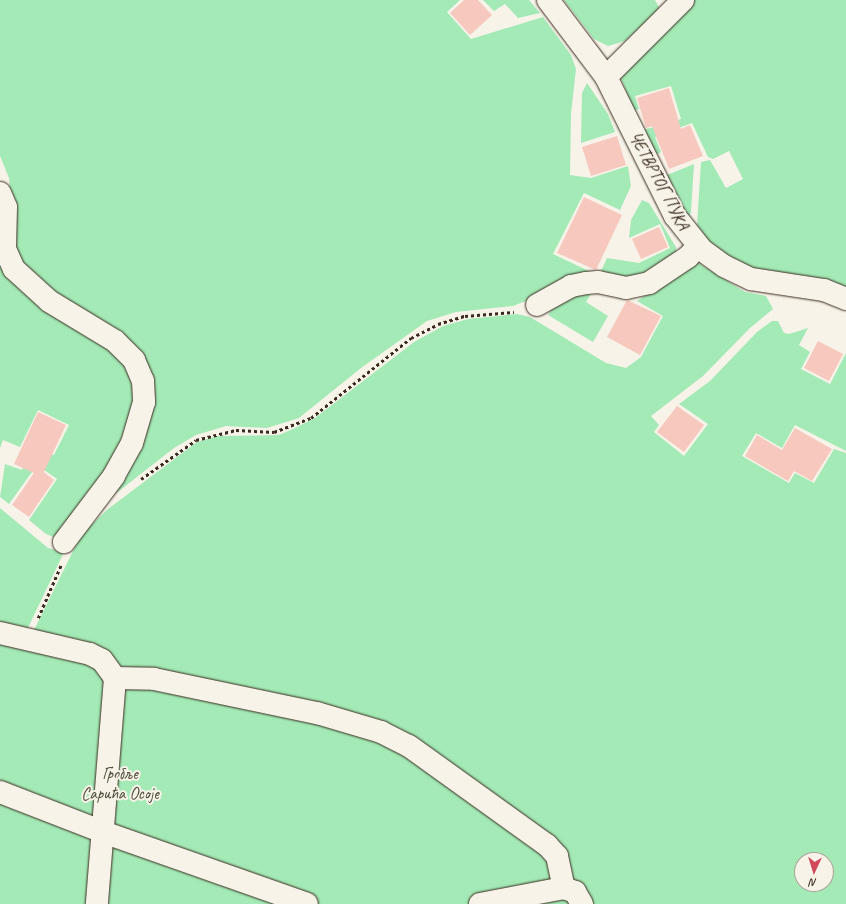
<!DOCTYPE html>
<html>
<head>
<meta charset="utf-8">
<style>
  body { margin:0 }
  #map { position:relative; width:846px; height:904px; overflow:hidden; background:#f7f3e8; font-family:Caveat,sans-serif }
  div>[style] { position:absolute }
  .green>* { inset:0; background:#a3eab7 }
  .building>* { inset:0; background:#f7c8be }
  .path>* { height:2.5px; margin-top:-1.25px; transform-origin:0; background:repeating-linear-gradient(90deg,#3b2a1e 0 3px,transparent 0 6px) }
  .roads { filter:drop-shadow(0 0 1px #3b2a1e) drop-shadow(0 0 1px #3b2a1e) }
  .minor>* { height:22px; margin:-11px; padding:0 11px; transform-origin:11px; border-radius:11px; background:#f7f3e8 }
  span { translate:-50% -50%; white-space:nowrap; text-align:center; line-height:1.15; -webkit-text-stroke:4px #f7f3e8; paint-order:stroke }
  .street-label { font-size:17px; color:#3b2a1e }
  .park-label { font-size:17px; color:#50503d }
  .north { position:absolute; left:794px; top:852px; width:40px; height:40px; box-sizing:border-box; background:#f7f3e8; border:1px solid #aca397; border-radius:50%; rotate:184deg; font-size:11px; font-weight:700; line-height:16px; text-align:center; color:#3b2a1e }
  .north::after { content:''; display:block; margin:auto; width:14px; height:18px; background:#d1495b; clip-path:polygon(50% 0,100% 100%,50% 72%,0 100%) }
</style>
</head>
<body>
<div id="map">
  <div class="green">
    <i style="clip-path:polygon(0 0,460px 0,447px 12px,471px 39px,543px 17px,571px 55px,576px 69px,571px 114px,570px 175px,591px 178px,628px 166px,631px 186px,620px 210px,584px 193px,553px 254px,595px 274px,513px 306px,456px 312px,427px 321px,361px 368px,299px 418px,267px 428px,226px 426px,196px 435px,174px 448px,101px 505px,149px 385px,65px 303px,16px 262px,9px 178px,0 156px)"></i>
    <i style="clip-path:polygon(483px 0,529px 0,540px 13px,518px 18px,505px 4px,494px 11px)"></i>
    <i style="clip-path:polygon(564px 0,655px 0,660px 9px,625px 41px,608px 46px,594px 39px)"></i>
    <i style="clip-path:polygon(692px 0,846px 0,846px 287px,764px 272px,737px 263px,709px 242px,697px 225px,701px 162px,710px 160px,726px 188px,743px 179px,729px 151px,713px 159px,708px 157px,692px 123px,655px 137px,661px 152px,656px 155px,643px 130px,681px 119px,671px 86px,635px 96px,639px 109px,634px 111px,621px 78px)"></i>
    <i style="clip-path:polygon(587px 83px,608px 114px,615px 132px,581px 143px,582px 93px)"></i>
    <i style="clip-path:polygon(694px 164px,691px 212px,689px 217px,667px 175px)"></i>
    <i style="clip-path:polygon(642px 200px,649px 203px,676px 247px,676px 252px,639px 280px,599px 276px,607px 258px,639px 263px,670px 248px,660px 224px,629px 238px,631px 220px)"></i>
    <i style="clip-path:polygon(0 245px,115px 348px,137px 386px,120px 451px,56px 538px,46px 534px,29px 520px,57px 479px,37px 465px,9px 504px,0 497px,5px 464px,22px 470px,32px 446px,54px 455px,69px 425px,38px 410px,20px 447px,3px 440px,0 448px)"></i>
    <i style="clip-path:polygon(evenodd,695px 261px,745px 292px,766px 296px,773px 309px,750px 328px,703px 376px,651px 416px,659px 425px,654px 432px,684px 456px,708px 424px,679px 404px,710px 381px,757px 332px,772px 321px,778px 321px,784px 333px,789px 334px,808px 328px,799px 345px,810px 352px,801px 369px,830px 384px,846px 353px,846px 451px,795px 425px,782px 448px,756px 433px,742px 456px,789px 483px,795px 473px,814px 483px,834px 449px,846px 453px,846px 904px,0 904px,0 508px,48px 548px,64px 552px,27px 630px,33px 632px,81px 535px,108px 509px,197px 442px,218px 436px,279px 435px,295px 428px,315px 418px,414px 342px,443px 326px,468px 319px,517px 314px,530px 317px,606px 363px,626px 368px,641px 357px,663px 316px,637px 301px,695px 261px,802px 860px,826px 860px,826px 884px,802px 884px,802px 860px)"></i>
    <i style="clip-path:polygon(593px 291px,586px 302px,608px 316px,593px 342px,548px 315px,556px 301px)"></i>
  </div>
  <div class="building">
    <i style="clip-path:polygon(464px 0,478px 0,492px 15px,470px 35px,450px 13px)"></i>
    <i style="clip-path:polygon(669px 88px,681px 129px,690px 125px,703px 156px,669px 169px,652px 126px,646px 128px,637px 98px)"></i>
    <i style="clip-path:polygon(617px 136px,626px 165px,591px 176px,582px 147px)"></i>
    <i style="clip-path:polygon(584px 197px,622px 215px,596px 270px,557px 253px)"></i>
    <i style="clip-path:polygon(659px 227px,668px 247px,641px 259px,632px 239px)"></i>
    <i style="clip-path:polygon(627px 300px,661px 316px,640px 355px,607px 337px)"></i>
    <i style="clip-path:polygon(818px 341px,843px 354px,829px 381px,804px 368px)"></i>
    <i style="clip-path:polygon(677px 406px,704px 425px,684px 452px,657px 432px)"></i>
    <i style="clip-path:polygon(38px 412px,66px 425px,44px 472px,54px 480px,29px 517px,12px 505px,34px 473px,14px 464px)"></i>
    <i style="clip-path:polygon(795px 428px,832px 449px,812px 481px,794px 471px,788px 481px,745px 456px,757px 435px,782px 450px)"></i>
  </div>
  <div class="path">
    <i style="left:141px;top:479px;width:67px;rotate:-35.3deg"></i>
    <i style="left:196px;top:440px;width:41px;rotate:-14deg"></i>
    <i style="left:236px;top:430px;width:38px;rotate:3deg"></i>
    <i style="left:274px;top:432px;width:40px;rotate:-21deg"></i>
    <i style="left:311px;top:418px;width:128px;rotate:-38.7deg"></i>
    <i style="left:411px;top:338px;width:30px;rotate:-27deg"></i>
    <i style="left:438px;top:324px;width:28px;rotate:-17deg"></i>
    <i style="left:465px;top:316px;width:49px;rotate:-4.7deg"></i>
    <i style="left:38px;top:618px;width:58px;rotate:-66.5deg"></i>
  </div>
  <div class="roads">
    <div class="minor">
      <i style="left:548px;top:0;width:96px;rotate:53deg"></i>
      <i style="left:606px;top:77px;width:155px;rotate:63.6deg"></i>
      <i style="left:675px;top:216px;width:43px;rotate:51.5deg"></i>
      <i style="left:702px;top:250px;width:27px;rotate:36deg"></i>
      <i style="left:724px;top:266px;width:30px;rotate:26deg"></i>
      <i style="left:751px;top:279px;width:74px;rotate:8.6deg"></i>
      <i style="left:824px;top:290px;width:24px;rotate:22deg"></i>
      <i style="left:606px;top:77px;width:109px;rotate:-45deg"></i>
      <i style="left:0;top:193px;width:15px;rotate:67deg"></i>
      <i style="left:6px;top:207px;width:42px;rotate:91.4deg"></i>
      <i style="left:5px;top:249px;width:22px;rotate:66deg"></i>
      <i style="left:14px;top:269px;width:47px;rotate:42.4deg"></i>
      <i style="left:49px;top:301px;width:77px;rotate:31.2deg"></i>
      <i style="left:115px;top:341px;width:27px;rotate:45deg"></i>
      <i style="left:134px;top:360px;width:23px;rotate:67deg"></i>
      <i style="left:143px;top:381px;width:21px;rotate:87deg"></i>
      <i style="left:144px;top:402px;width:43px;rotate:106.3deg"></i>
      <i style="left:132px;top:443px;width:38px;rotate:119deg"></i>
      <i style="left:114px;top:476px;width:83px;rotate:127.1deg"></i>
      <i style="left:537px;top:305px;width:39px;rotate:-29deg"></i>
      <i style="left:571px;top:286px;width:15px;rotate:-11deg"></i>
      <i style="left:586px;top:283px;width:12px;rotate:-5deg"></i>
      <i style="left:598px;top:282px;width:29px;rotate:12deg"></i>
      <i style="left:626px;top:288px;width:24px;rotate:-12deg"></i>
      <i style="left:649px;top:283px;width:47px;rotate:-33.7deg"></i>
      <i style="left:688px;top:257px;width:15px;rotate:-48deg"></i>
      <i style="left:0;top:633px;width:92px;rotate:13.1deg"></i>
      <i style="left:90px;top:654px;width:13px;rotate:27deg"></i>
      <i style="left:102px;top:660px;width:22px;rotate:54deg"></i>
      <i style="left:115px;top:678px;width:227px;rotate:94.6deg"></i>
      <i style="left:115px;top:678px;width:39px;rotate:1deg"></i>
      <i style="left:154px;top:679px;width:167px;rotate:11.8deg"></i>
      <i style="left:317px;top:713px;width:67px;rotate:16.5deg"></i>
      <i style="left:381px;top:732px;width:31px;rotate:27deg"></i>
      <i style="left:409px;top:746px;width:170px;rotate:35.7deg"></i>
      <i style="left:547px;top:845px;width:15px;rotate:48deg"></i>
      <i style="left:557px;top:856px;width:33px;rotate:78deg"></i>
      <i style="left:0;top:792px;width:110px;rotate:21.2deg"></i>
      <i style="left:103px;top:832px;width:216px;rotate:19.4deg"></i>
      <i style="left:480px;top:904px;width:86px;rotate:-10.8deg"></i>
      <i style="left:564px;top:888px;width:12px;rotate:20deg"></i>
      <i style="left:575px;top:892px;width:14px;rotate:60deg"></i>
    </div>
  </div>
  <div class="street-label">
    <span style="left:659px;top:181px;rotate:62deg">ЧЕТВРТОГ ПУКА</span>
  </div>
  <div class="park-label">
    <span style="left:120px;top:784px">Гробље<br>Сарића Осоје</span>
  </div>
  <div class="north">N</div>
</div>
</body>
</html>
